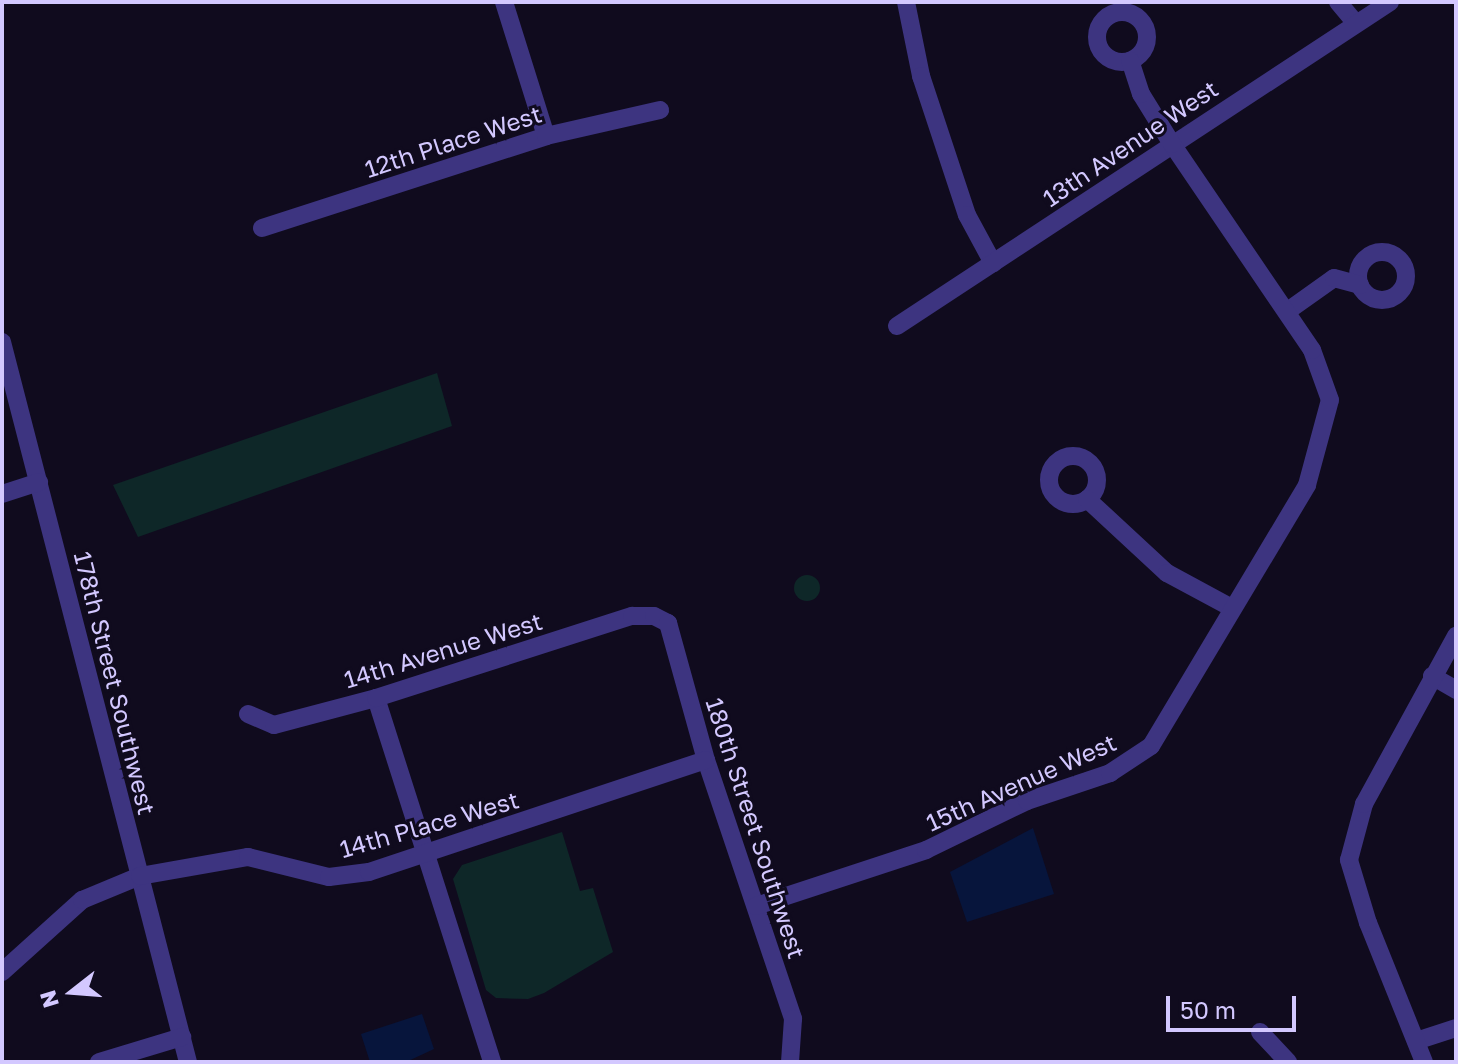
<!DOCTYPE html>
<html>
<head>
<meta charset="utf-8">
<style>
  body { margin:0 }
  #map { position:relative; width:1458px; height:1064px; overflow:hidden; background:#100b1e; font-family:"Golos Text",sans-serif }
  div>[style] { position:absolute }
  .green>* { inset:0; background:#0e2728 }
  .round { border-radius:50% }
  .water>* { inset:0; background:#07153c }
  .minor>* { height:18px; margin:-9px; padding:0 9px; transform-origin:9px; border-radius:9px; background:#3d3480 }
  .minor>.ring { margin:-9px; padding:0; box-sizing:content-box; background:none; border:18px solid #3d3480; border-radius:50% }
  span { translate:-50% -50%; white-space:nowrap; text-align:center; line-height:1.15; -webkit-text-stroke:6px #100b1e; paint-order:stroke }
  .street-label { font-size:24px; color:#d3c8ff }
  .frame { position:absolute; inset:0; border:4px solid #d3c8ff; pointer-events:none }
  .north { position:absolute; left:32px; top:952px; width:80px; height:80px; -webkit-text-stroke:6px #100b1e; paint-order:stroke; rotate:253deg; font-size:22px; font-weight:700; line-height:32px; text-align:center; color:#d3c8ff }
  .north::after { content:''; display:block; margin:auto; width:28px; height:36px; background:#d3c8ff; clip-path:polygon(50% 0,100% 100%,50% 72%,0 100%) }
  .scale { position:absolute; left:1166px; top:996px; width:130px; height:36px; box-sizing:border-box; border:4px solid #d3c8ff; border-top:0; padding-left:10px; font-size:24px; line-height:28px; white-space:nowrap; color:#d3c8ff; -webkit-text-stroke:6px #100b1e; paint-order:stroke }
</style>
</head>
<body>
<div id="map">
  <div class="green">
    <i style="clip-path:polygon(437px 373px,452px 426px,138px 537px,113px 485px)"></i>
    <i class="round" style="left:794px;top:575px;width:26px;height:26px"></i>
    <i style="clip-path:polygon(562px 832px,580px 891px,593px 888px,613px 952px,544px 993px,528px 999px,496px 998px,486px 990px,453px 879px,462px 865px)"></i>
  </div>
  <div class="water">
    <i style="clip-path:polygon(1033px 828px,1054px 894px,967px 922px,950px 872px)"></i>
    <i style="clip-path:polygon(422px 1014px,434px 1049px,406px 1062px,370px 1062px,361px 1034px)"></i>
  </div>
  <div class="minor">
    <i style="left:504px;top:2px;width:140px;rotate:72.6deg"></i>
    <i style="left:906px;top:2px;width:76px;rotate:78.5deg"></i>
    <i style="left:921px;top:76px;width:146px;rotate:71.7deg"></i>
    <i style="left:967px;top:215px;width:55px;rotate:61.6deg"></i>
    <i style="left:1338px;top:2px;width:26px;rotate:50deg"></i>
    <i class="ring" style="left:1097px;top:12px;width:32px;height:32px"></i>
    <i style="left:262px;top:228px;width:299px;rotate:-17.9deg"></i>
    <i style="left:546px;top:136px;width:117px;rotate:-12.8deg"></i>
    <i class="ring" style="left:1358px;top:252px;width:30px;height:30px"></i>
    <i style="left:1289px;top:310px;width:55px;rotate:-35.4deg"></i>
    <i style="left:1334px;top:278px;width:27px;rotate:15deg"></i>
    <i style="left:897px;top:326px;width:590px;rotate:-33.31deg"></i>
    <i style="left:2px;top:342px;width:744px;rotate:75.52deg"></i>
    <i class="ring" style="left:1049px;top:456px;width:30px;height:30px"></i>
    <i style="left:2px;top:494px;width:39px;rotate:-18deg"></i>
    <i style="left:1087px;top:499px;width:109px;rotate:42.8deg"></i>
    <i style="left:1167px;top:573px;width:74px;rotate:28.3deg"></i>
    <i style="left:1432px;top:676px;width:28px;rotate:30deg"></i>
    <i style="left:376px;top:698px;width:382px;rotate:72.3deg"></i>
    <i style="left:248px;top:714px;width:28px;rotate:23deg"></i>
    <i style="left:274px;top:725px;width:106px;rotate:-14.8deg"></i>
    <i style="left:376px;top:698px;width:269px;rotate:-17.8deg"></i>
    <i style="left:632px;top:616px;width:22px"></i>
    <i style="left:654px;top:616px;width:16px;rotate:27deg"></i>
    <i style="left:668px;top:623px;width:142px;rotate:74.5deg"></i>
    <i style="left:706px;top:760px;width:273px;rotate:71.4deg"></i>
    <i style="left:793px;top:1019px;width:43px;rotate:94deg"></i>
    <i style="left:756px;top:906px;width:179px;rotate:-18.2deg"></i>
    <i style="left:926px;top:850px;width:112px;rotate:-25.9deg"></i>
    <i style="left:1027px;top:801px;width:88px;rotate:-18.6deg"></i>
    <i style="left:1110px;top:773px;width:49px;rotate:-33.4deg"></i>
    <i style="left:1151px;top:746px;width:304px;rotate:-59.1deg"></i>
    <i style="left:1307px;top:485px;width:88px;rotate:-74.9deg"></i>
    <i style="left:1330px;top:400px;width:53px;rotate:-109.8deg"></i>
    <i style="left:1312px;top:350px;width:249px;rotate:-124.2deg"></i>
    <i style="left:1172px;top:144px;width:59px;rotate:-121.8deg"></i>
    <i style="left:1141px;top:94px;width:35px;rotate:-108deg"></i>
    <i style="left:2px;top:972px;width:108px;rotate:-42deg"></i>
    <i style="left:82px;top:900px;width:63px;rotate:-22.5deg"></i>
    <i style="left:140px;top:876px;width:110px;rotate:-10deg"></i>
    <i style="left:248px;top:857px;width:83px;rotate:13.9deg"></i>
    <i style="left:329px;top:877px;width:40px;rotate:-7.1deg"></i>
    <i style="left:369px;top:872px;width:355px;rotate:-18.4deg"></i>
    <i style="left:1260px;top:1032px;width:41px;rotate:47deg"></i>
    <i style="left:1416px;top:1041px;width:42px;rotate:-18deg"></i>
    <i style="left:99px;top:1062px;width:87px;rotate:-16.8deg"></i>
    <i style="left:1424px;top:1062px;width:150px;rotate:-111.9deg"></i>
    <i style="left:1368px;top:923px;width:66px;rotate:-106.8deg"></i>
    <i style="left:1349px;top:860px;width:58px;rotate:-75deg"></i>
    <i style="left:1364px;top:804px;width:192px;rotate:-61.3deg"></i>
  </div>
  <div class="street-label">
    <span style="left:453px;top:141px;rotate:-18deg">12th Place West</span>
    <span style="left:1130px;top:143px;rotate:-34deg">13th Avenue West</span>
    <span style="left:443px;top:650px;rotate:-17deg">14th Avenue West</span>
    <span style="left:115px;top:683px;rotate:76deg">178th Street Southwest</span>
    <span style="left:1021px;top:782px;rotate:-24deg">15th Avenue West</span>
    <span style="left:429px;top:824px;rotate:-16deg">14th Place West</span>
    <span style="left:756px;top:828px;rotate:72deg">180th Street Southwest</span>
  </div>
  <div class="frame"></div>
  <div class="north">N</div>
  <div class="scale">50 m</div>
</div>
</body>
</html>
